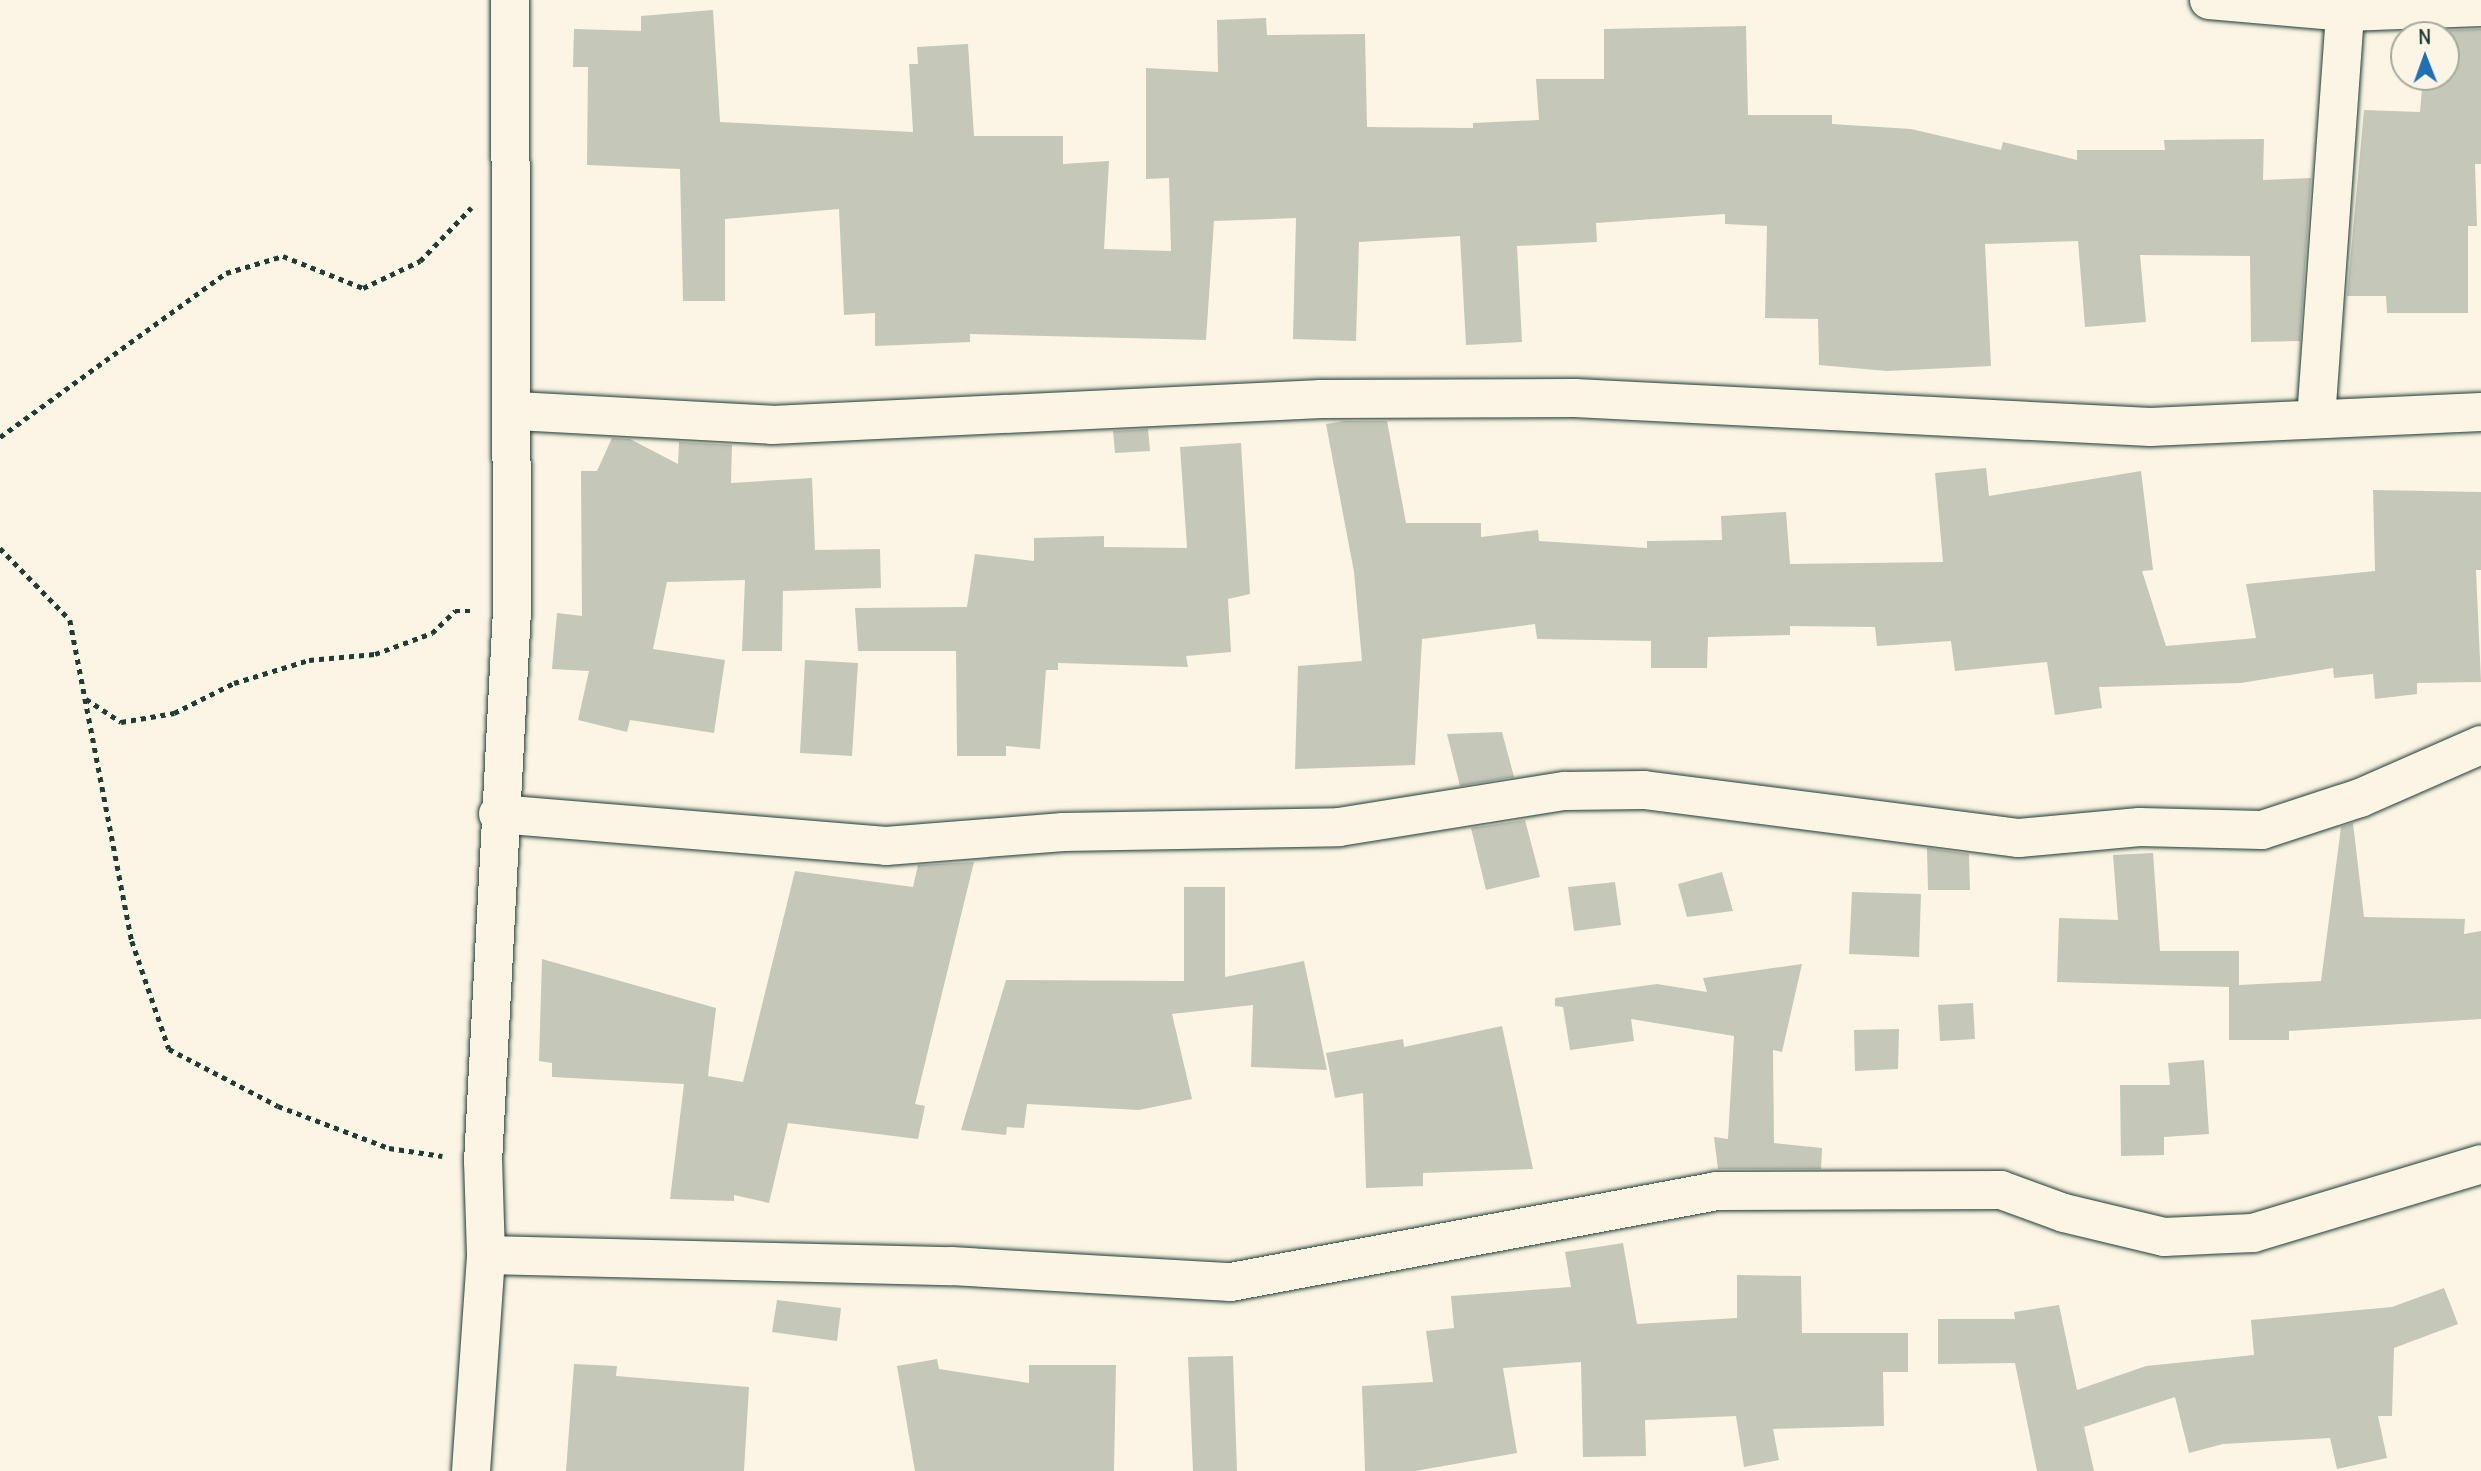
<!DOCTYPE html>
<html>
<head>
<meta charset="utf-8">
<style>
  body { margin:0 }
  #map { position:relative; width:2481px; height:1471px; overflow:hidden; background:#fcf5e5; font-family:Delius,sans-serif }
  div>[style] { position:absolute }
  .building>* { inset:0; background:#c5c7b9 }
  .path>* { height:4.5px; margin-top:-2.25px; transform-origin:0; background:repeating-linear-gradient(90deg,#1f3d34 0 5px,transparent 0 10px) }
  .roads { filter:drop-shadow(0 0 2px #1f3d34) drop-shadow(0 0 2px #1f3d34) }
  .street>* { height:38px; margin:-19px; padding:0 19px; transform-origin:19px; border-radius:19px; background:#fcf5e5 }
  span { translate:-50% -50%; white-space:nowrap; text-align:center; line-height:1.15; -webkit-text-stroke:6px #fcf5e5; paint-order:stroke }
  .north { position:absolute; left:2390px; top:21px; width:70px; height:70px; box-sizing:border-box; background:#fcf5e5; border:2px solid #a4ab9e; border-radius:50%; rotate:359deg; font-size:19px; font-weight:700; line-height:28px; text-align:center; color:#1f3d34 }
  .north::after { content:''; display:block; margin:auto; width:24px; height:32px; background:#1f6fb2; clip-path:polygon(50% 0,100% 100%,50% 72%,0 100%) }
</style>
</head>
<body>
<div id="map">
  <div class="building">
    <i style="clip-path:polygon(713px 10px,720px 122px,913px 132px,909px 64px,918px 64px,917px 47px,968px 44px,974px 136px,1063px 136px,1063px 164px,1109px 161px,1104px 249px,1171px 251px,1169px 178px,1146px 179px,1146px 68px,1218px 72px,1217px 20px,1266px 18px,1267px 35px,1365px 34px,1367px 127px,1473px 128px,1473px 123px,1539px 120px,1536px 79px,1604px 79px,1604px 29px,1746px 26px,1748px 115px,1832px 115px,1832px 124px,1911px 129px,2001px 150px,2003px 142px,2077px 160px,2077px 150px,2165px 150px,2164px 140px,2264px 139px,2263px 180px,2311px 178px,2300px 341px,2251px 342px,2250px 256px,2140px 255px,2146px 322px,2085px 327px,2078px 241px,1985px 244px,1991px 366px,1887px 371px,1819px 365px,1818px 319px,1765px 318px,1767px 226px,1725px 224px,1725px 214px,1596px 223px,1597px 242px,1517px 246px,1522px 342px,1466px 345px,1460px 236px,1359px 242px,1356px 341px,1293px 339px,1296px 218px,1214px 221px,1206px 340px,970px 334px,970px 342px,875px 346px,875px 313px,844px 315px,839px 209px,725px 219px,725px 301px,683px 301px,680px 169px,587px 165px,588px 67px,573px 67px,574px 29px,641px 31px,641px 16px)"></i>
    <i style="clip-path:polygon(2481px 29px,2481px 164px,2475px 164px,2477px 226px,2468px 226px,2468px 313px,2387px 313px,2386px 296px,2347px 296px,2364px 110px,2420px 112px,2423px 77px,2446px 77px,2446px 35px,2425px 31px)"></i>
    <i style="clip-path:polygon(1344px 421px,1387px 421px,1406px 523px,1481px 523px,1481px 537px,1538px 530px,1539px 541px,1647px 548px,1647px 541px,1722px 540px,1721px 516px,1786px 512px,1790px 564px,1943px 562px,1935px 473px,1986px 468px,1989px 496px,2141px 471px,2153px 570px,2142px 571px,2166px 646px,2256px 638px,2246px 584px,2375px 571px,2373px 490px,2481px 492px,2481px 570px,2476px 570px,2481px 682px,2417px 683px,2417px 694px,2375px 699px,2373px 674px,2334px 678px,2333px 668px,2241px 683px,2099px 687px,2102px 708px,2055px 715px,2047px 662px,1955px 671px,1951px 641px,1877px 646px,1875px 627px,1790px 626px,1790px 635px,1708px 637px,1707px 668px,1651px 668px,1651px 641px,1537px 639px,1535px 624px,1422px 639px,1415px 765px,1295px 769px,1298px 666px,1362px 661px,1354px 572px,1326px 424px)"></i>
    <i style="clip-path:polygon(1148px 429px,1150px 451px,1115px 453px,1113px 431px)"></i>
    <i style="clip-path:polygon(612px 438px,630px 439px,678px 464px,679px 442px,732px 445px,731px 483px,812px 478px,815px 550px,880px 549px,881px 588px,783px 591px,782px 651px,742px 651px,745px 580px,667px 582px,653px 649px,725px 660px,714px 733px,630px 720px,627px 732px,578px 720px,589px 671px,552px 669px,557px 613px,582px 616px,581px 471px,597px 471px)"></i>
    <i style="clip-path:polygon(1241px 443px,1250px 594px,1228px 599px,1231px 652px,1186px 656px,1188px 667px,1058px 663px,1058px 670px,1046px 670px,1040px 749px,1006px 746px,1006px 756px,957px 756px,956px 651px,858px 651px,855px 608px,967px 607px,975px 554px,1034px 561px,1034px 538px,1104px 536px,1104px 547px,1187px 548px,1180px 447px)"></i>
    <i style="clip-path:polygon(805px 660px,858px 663px,852px 756px,800px 753px)"></i>
    <i style="clip-path:polygon(1502px 732px,1514px 777px,1460px 786px,1447px 734px)"></i>
    <i style="clip-path:polygon(1525px 820px,1540px 877px,1486px 890px,1471px 828px)"></i>
    <i style="clip-path:polygon(2353px 823px,2364px 917px,2465px 919px,2464px 934px,2481px 931px,2481px 1019px,2289px 1031px,2289px 1040px,2229px 1040px,2229px 987px,2057px 982px,2059px 918px,2118px 920px,2113px 855px,2153px 853px,2160px 951px,2239px 951px,2239px 985px,2321px 981px,2341px 827px)"></i>
    <i style="clip-path:polygon(1927px 848px,1969px 854px,1970px 890px,1928px 890px)"></i>
    <i style="clip-path:polygon(974px 862px,915px 1104px,925px 1106px,918px 1139px,788px 1123px,769px 1203px,734px 1195px,734px 1201px,670px 1199px,684px 1084px,552px 1077px,552px 1063px,539px 1061px,542px 959px,716px 1008px,708px 1076px,743px 1082px,795px 871px,913px 887px,918px 865px)"></i>
    <i style="clip-path:polygon(1722px 872px,1733px 911px,1687px 917px,1678px 884px)"></i>
    <i style="clip-path:polygon(1615px 882px,1621px 925px,1574px 931px,1568px 887px)"></i>
    <i style="clip-path:polygon(1184px 887px,1225px 887px,1225px 977px,1304px 961px,1327px 1070px,1251px 1067px,1253px 1005px,1172px 1014px,1192px 1099px,1139px 1110px,1027px 1104px,1024px 1128px,1007px 1127px,1006px 1135px,961px 1130px,1006px 980px,1184px 981px)"></i>
    <i style="clip-path:polygon(1852px 892px,1921px 894px,1919px 957px,1849px 954px)"></i>
    <i style="clip-path:polygon(1802px 964px,1782px 1052px,1773px 1050px,1774px 1143px,1822px 1148px,1821px 1169px,1718px 1169px,1714px 1137px,1728px 1139px,1734px 1036px,1631px 1019px,1634px 1041px,1570px 1050px,1563px 1007px,1555px 1006px,1555px 998px,1657px 984px,1707px 992px,1703px 978px)"></i>
    <i style="clip-path:polygon(1973px 1003px,1975px 1039px,1940px 1041px,1938px 1005px)"></i>
    <i style="clip-path:polygon(1502px 1026px,1533px 1169px,1423px 1173px,1423px 1186px,1366px 1188px,1363px 1093px,1335px 1098px,1326px 1053px,1403px 1039px,1404px 1047px)"></i>
    <i style="clip-path:polygon(1899px 1029px,1898px 1069px,1855px 1071px,1854px 1030px)"></i>
    <i style="clip-path:polygon(2204px 1060px,2209px 1134px,2164px 1137px,2164px 1155px,2121px 1156px,2120px 1085px,2170px 1085px,2168px 1063px)"></i>
    <i style="clip-path:polygon(1623px 1243px,1637px 1324px,1737px 1318px,1737px 1275px,1801px 1276px,1802px 1333px,1908px 1333px,1908px 1372px,1883px 1372px,1884px 1426px,1773px 1429px,1779px 1460px,1744px 1467px,1736px 1416px,1645px 1420px,1646px 1456px,1583px 1457px,1581px 1362px,1503px 1368px,1517px 1453px,1415px 1471px,1365px 1471px,1362px 1386px,1433px 1382px,1426px 1331px,1454px 1328px,1451px 1296px,1571px 1287px,1565px 1252px)"></i>
    <i style="clip-path:polygon(2444px 1288px,2458px 1324px,2394px 1348px,2392px 1416px,2378px 1416px,2387px 1458px,2337px 1469px,2330px 1438px,2223px 1444px,2189px 1453px,2175px 1397px,2084px 1427px,2094px 1471px,2037px 1471px,2015px 1363px,1938px 1364px,1938px 1319px,2015px 1319px,2014px 1312px,2059px 1305px,2077px 1390px,2146px 1366px,2254px 1355px,2251px 1320px,2392px 1307px)"></i>
    <i style="clip-path:polygon(777px 1300px,841px 1308px,837px 1341px,772px 1332px)"></i>
    <i style="clip-path:polygon(1233px 1356px,1237px 1471px,1193px 1471px,1188px 1357px)"></i>
    <i style="clip-path:polygon(937px 1359px,939px 1369px,1029px 1383px,1029px 1365px,1116px 1365px,1114px 1471px,915px 1471px,897px 1366px)"></i>
    <i style="clip-path:polygon(574px 1364px,617px 1366px,616px 1376px,749px 1387px,744px 1471px,566px 1471px)"></i>
  </div>
  <div class="path">
    <i style="left:0;top:437px;width:279px;rotate:-36deg"></i>
    <i style="left:226px;top:273px;width:59px;rotate:-16.6deg"></i>
    <i style="left:283px;top:256px;width:86px;rotate:21.8deg"></i>
    <i style="left:363px;top:288px;width:63px;rotate:-25.3deg"></i>
    <i style="left:420px;top:261px;width:74px;rotate:-46.1deg"></i>
    <i style="left:0;top:548px;width:100px;rotate:45.8deg"></i>
    <i style="left:70px;top:620px;width:327px;rotate:79.1deg"></i>
    <i style="left:132px;top:941px;width:114px;rotate:71.1deg"></i>
    <i style="left:169px;top:1049px;width:123px;rotate:27.6deg"></i>
    <i style="left:278px;top:1106px;width:119px;rotate:20.7deg"></i>
    <i style="left:389px;top:1148px;width:54px;rotate:8.6deg"></i>
    <i style="left:86px;top:699px;width:42px;rotate:33.3deg"></i>
    <i style="left:121px;top:722px;width:54px;rotate:-9.6deg"></i>
    <i style="left:174px;top:713px;width:67px;rotate:-26.6deg"></i>
    <i style="left:234px;top:683px;width:78px;rotate:-17deg"></i>
    <i style="left:309px;top:660px;width:66px;rotate:-5.2deg"></i>
    <i style="left:375px;top:654px;width:61px;rotate:-20.2deg"></i>
    <i style="left:432px;top:633px;width:32px;rotate:-44deg"></i>
    <i style="left:455px;top:611px;width:17px"></i>
  </div>
  <div class="roads">
    <div class="street">
      <i style="left:2209px;top:0;width:138px;rotate:5deg"></i>
      <i style="left:2346px;top:12px;width:135px;rotate:-2.1deg"></i>
      <i style="left:516px;top:411px;width:256px;rotate:3.1deg"></i>
      <i style="left:772px;top:425px;width:550px;rotate:-2.71deg"></i>
      <i style="left:1321px;top:399px;width:254px;rotate:-0.2deg"></i>
      <i style="left:1575px;top:398px;width:576px;rotate:2.89deg"></i>
      <i style="left:2150px;top:427px;width:331px;rotate:-2.6deg"></i>
      <i style="left:2316px;top:419px;width:420px;rotate:-85.9deg"></i>
      <i style="left:498px;top:814px;width:389px;rotate:4.7deg"></i>
      <i style="left:886px;top:846px;width:178px;rotate:-4.5deg"></i>
      <i style="left:1063px;top:832px;width:276px;rotate:-1deg"></i>
      <i style="left:1339px;top:827px;width:229px;rotate:-9.1deg"></i>
      <i style="left:1565px;top:791px;width:79px;rotate:-0.7deg"></i>
      <i style="left:1644px;top:790px;width:378px;rotate:7.3deg"></i>
      <i style="left:2019px;top:838px;width:121px;rotate:-5.2deg"></i>
      <i style="left:2140px;top:827px;width:122px;rotate:1.4deg"></i>
      <i style="left:2262px;top:830px;width:103px;rotate:-18.1deg"></i>
      <i style="left:2360px;top:798px;width:132px;rotate:-23.7deg"></i>
      <i style="left:486px;top:1255px;width:465px;rotate:1.4deg"></i>
      <i style="left:951px;top:1266px;width:280px;rotate:3.3deg"></i>
      <i style="left:1231px;top:1282px;width:493px;rotate:-10.6deg"></i>
      <i style="left:1716px;top:1191px;width:285px;rotate:-0.2deg"></i>
      <i style="left:2001px;top:1190px;width:67px;rotate:20.1deg"></i>
      <i style="left:2064px;top:1213px;width:103px;rotate:13.5deg"></i>
      <i style="left:2164px;top:1237px;width:89px;rotate:-2.6deg"></i>
      <i style="left:2253px;top:1233px;width:238px;rotate:-16.8deg"></i>
      <i style="left:471px;top:1471px;width:217px;rotate:-86deg"></i>
      <i style="left:486px;top:1255px;width:93px;rotate:-91.8deg"></i>
      <i style="left:483px;top:1162px;width:553px;rotate:-86.99deg"></i>
      <i style="left:512px;top:610px;width:610px;rotate:-90.19deg"></i>
    </div>
  </div>
  <div class="north">N</div>
</div>
</body>
</html>
